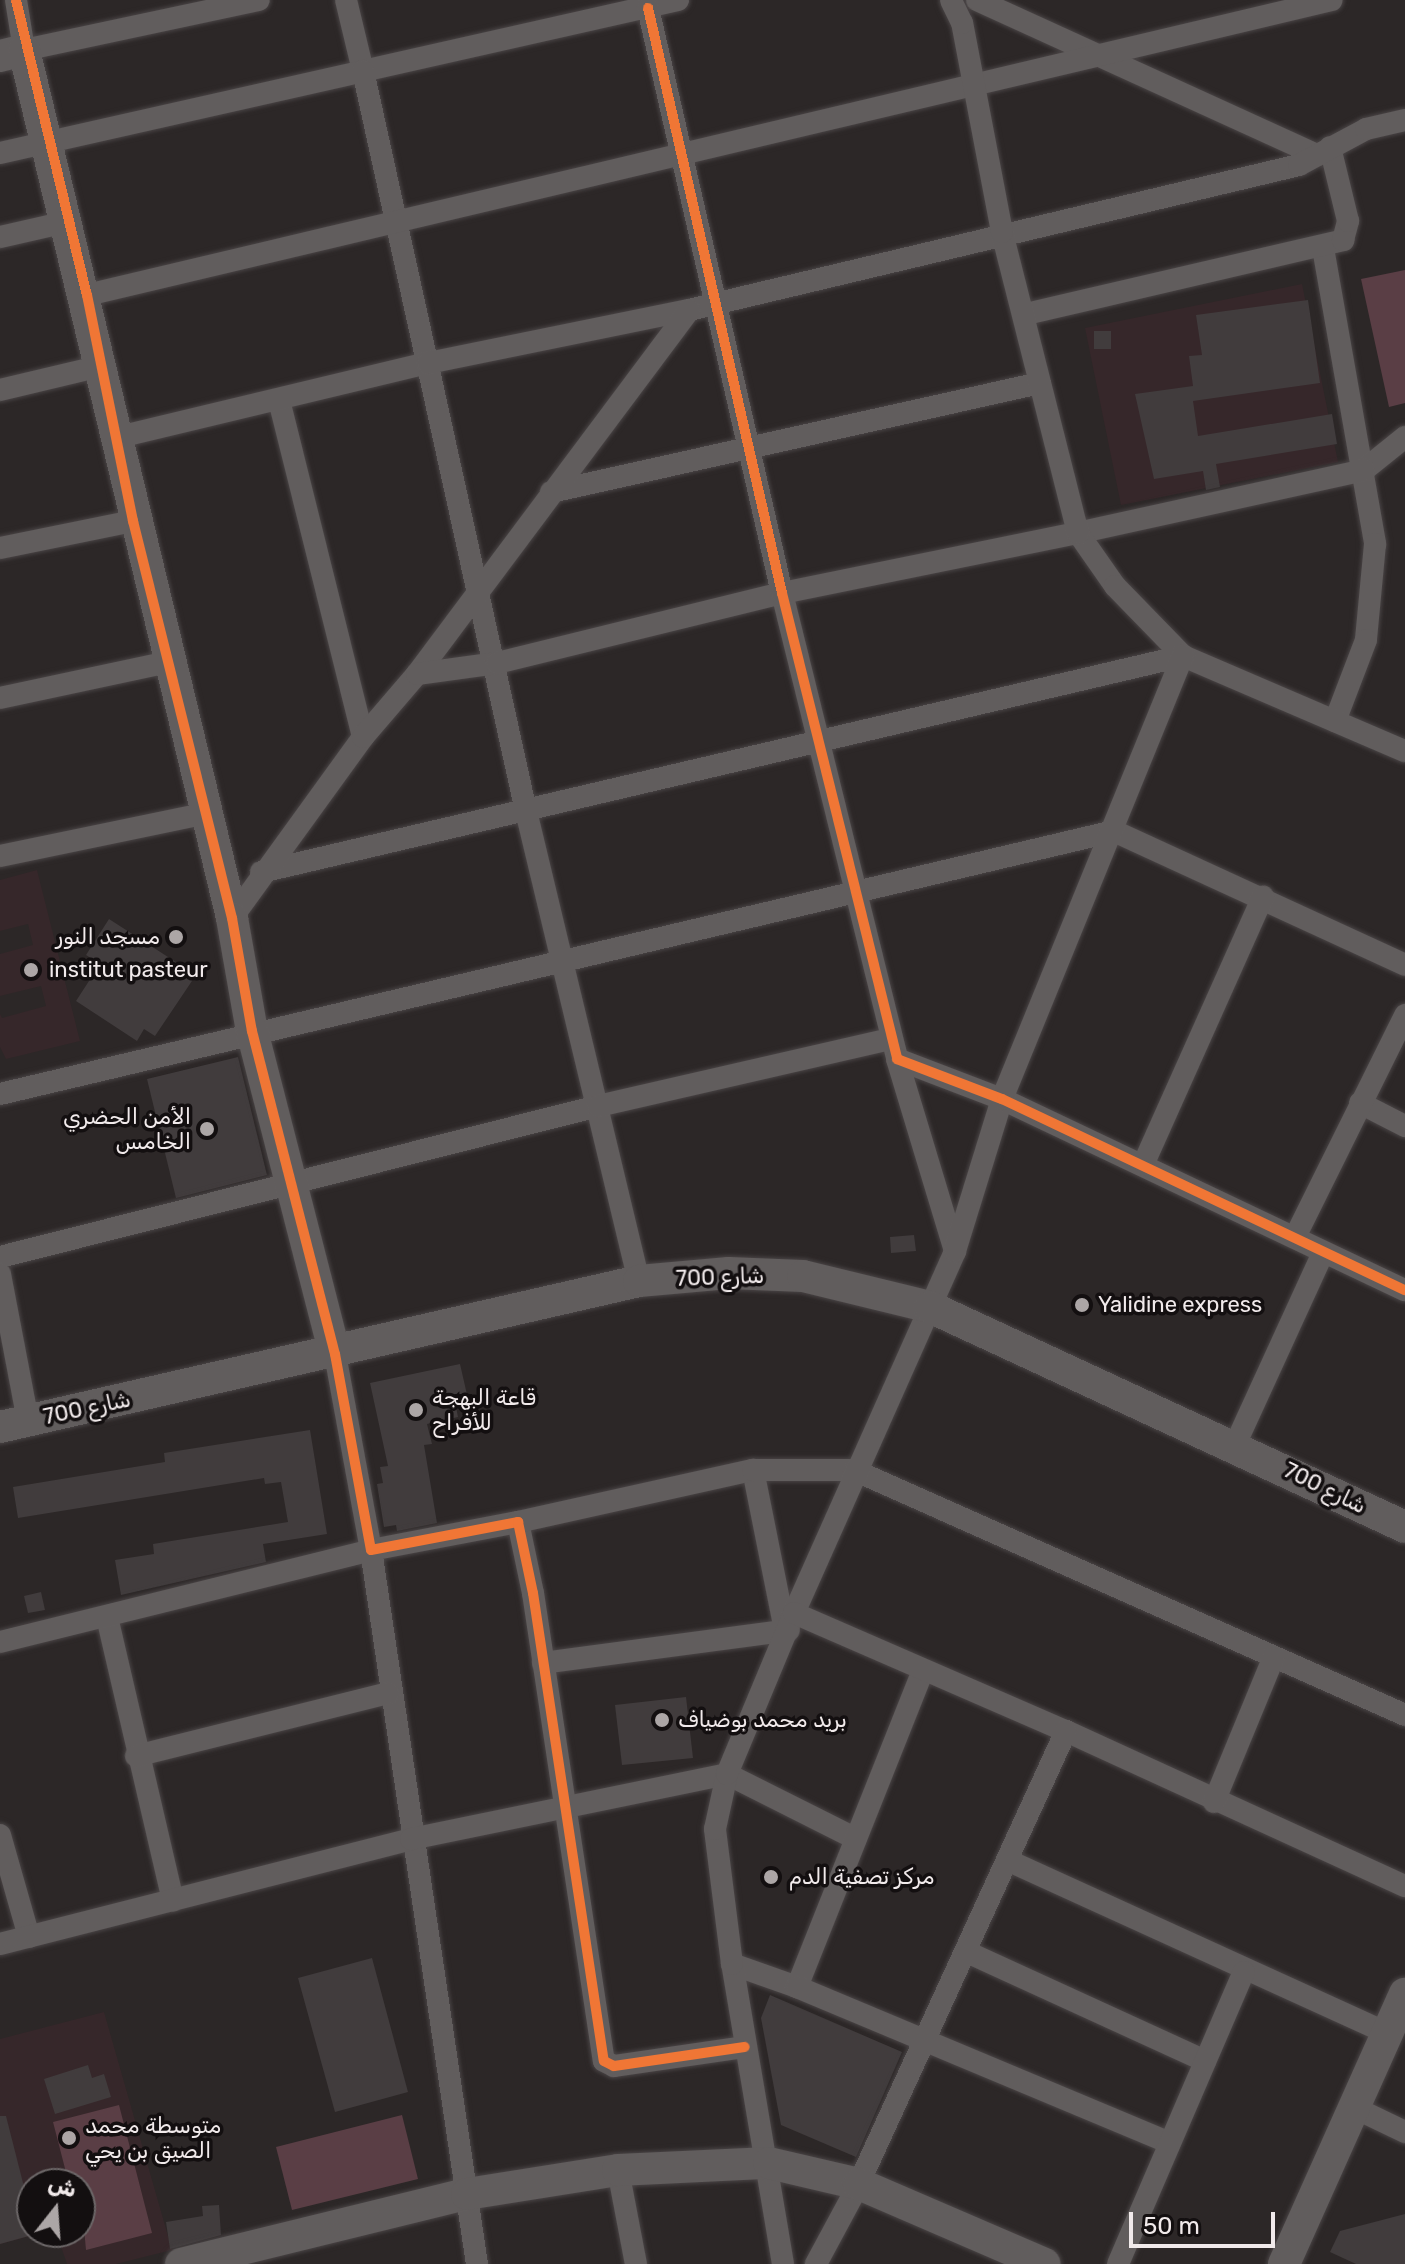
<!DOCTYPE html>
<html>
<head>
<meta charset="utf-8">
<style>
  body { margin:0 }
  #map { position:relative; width:1405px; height:2264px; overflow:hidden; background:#2c2727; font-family:Rubik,"Noto Sans Arabic",sans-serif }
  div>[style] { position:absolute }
  .built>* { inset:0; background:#36272a }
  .green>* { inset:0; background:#5a3e45 }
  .building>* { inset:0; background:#413c3d }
  .roads { filter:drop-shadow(0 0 2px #494445) drop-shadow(0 0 2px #494445) }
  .street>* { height:22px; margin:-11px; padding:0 11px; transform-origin:11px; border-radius:11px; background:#615d5d }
  .secondary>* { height:32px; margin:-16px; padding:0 16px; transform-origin:16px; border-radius:16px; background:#615d5d }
  .cycleway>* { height:10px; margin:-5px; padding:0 5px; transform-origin:5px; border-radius:5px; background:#f07635 }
  .dots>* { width:22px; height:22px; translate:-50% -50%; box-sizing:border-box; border:4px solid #130f10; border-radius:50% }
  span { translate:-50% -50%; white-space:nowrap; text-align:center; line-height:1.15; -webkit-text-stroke:7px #130f10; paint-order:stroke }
  .poi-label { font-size:22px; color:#f1eaeb }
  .right { translate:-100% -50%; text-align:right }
  .left { translate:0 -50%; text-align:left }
  .street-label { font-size:22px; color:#f1eaeb }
  .north { position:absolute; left:16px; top:2168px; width:80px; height:80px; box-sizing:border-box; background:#130f10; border:2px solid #6c6768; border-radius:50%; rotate:17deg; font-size:22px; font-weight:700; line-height:32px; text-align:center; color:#f1eaeb }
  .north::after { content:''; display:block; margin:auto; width:28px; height:36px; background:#aca6a6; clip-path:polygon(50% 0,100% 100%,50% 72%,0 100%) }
  .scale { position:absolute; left:1129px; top:2212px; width:146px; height:36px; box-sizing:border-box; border:4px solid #f1eaeb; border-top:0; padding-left:10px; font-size:24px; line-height:28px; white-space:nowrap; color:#f1eaeb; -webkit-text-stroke:6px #130f10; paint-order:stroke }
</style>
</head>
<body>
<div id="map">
  <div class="built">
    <i style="clip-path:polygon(1302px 284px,1338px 462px,1121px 505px,1085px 328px)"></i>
    <i style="clip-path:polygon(37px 870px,80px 1041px,6px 1059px,0 1047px,0 1014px,2px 1018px,46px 1006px,41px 986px,0 996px,0 954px,33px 945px,28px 924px,0 931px,0 880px)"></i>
    <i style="clip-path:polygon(104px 2012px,172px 2250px,116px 2264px,67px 2264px,56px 2232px,80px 2232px,80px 2184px,32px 2184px,32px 2232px,45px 2232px,0 2244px,0 2039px)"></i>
  </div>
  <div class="green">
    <i style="clip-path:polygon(1405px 270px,1405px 403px,1389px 407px,1361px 279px)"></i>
    <i style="clip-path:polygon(119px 2105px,152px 2233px,86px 2250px,80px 2184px,69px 2184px,53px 2122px)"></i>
    <i style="clip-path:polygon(402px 2115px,418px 2179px,292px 2210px,276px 2147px)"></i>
  </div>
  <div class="building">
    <i style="clip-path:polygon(1308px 300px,1320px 383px,1193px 401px,1198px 436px,1332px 414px,1337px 444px,1216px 464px,1220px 487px,1206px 490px,1203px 471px,1154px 479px,1135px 394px,1193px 386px,1189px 356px,1202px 355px,1196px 315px)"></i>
    <i style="clip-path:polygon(1094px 331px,1111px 331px,1111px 349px,1094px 349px)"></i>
    <i style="clip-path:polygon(109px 919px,196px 975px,155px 1036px,144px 1029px,137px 1041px,76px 1001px,100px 964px,86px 955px)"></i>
    <i style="clip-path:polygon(238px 1057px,267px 1175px,176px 1198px,147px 1079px)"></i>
    <i style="clip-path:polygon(914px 1235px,916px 1251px,891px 1253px,890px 1237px)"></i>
    <i style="clip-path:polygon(460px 1364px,468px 1399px,455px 1402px,458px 1417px,427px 1424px,432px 1444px,424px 1445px,437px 1523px,397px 1531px,396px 1525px,384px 1527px,377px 1484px,383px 1483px,380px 1467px,388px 1466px,370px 1383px)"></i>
    <i style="clip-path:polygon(310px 1430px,327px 1534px,263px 1544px,266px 1562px,121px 1595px,115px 1560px,154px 1554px,153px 1544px,288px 1522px,281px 1482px,265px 1484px,264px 1478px,18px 1518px,13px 1487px,165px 1462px,164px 1453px)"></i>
    <i style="clip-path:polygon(41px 1592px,45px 1610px,28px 1613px,24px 1596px)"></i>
    <i style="clip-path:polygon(686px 1697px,693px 1758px,622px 1765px,615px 1705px)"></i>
    <i style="clip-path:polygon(372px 1958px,408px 2092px,335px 2112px,298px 1978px)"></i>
    <i style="clip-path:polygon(770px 1995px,902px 2052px,856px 2157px,781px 2125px,761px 2018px)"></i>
    <i style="clip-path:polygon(88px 2065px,92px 2078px,104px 2074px,111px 2097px,55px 2114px,44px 2079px)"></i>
    <i style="clip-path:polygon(0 2116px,6px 2116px,36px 2234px,0 2244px)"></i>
    <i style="clip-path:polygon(219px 2205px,221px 2235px,170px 2249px,166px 2222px,203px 2216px,202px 2206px)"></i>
    <i style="clip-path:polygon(1405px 2214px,1405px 2264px,1356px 2264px,1330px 2252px,1340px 2231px)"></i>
  </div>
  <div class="roads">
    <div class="street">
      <i style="left:16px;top:0;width:51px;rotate:80.9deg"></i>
      <i style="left:24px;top:50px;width:240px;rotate:-12deg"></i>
      <i style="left:346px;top:0;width:73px;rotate:76.5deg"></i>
      <i style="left:363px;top:71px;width:323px;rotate:-12.7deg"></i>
      <i style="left:977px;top:0;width:374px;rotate:24.5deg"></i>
      <i style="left:648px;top:8px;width:600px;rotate:77.1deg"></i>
      <i style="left:782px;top:593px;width:480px;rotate:76.1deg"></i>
      <i style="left:897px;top:1059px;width:112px;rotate:20.9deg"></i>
      <i style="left:1002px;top:1099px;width:446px;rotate:25.4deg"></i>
      <i style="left:0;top:153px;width:372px;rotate:-12.7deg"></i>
      <i style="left:363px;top:71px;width:758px;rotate:77.58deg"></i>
      <i style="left:526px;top:811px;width:483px;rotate:76.5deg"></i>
      <i style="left:0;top:237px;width:68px;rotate:-12.8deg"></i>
      <i style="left:1323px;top:248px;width:301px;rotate:80deg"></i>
      <i style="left:1375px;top:544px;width:96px;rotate:95.4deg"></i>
      <i style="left:1366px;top:640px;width:87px;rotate:110.9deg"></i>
      <i style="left:87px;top:295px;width:1279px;rotate:-13.33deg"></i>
      <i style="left:1026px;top:314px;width:326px;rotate:-13.1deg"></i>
      <i style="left:1343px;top:240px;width:20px;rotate:-75deg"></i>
      <i style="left:1348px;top:221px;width:76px;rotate:-103.7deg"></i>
      <i style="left:0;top:390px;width:104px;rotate:-13.4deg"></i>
      <i style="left:279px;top:400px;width:347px;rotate:76deg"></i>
      <i style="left:1405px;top:437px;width:53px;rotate:141.2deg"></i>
      <i style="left:1364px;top:470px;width:293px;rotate:167.6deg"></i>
      <i style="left:1078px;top:533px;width:65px;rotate:55.1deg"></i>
      <i style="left:1115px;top:586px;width:98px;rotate:45.8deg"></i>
      <i style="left:1183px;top:656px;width:241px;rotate:23.2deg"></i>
      <i style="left:115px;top:438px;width:322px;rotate:-13.5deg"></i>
      <i style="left:428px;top:363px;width:266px;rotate:-11.5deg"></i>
      <i style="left:689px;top:310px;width:627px;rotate:-13.37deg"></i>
      <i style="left:1299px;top:165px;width:76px;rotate:-28.2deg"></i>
      <i style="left:1366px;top:129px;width:40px;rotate:-13deg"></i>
      <i style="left:551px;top:492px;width:501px;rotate:-12.57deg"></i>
      <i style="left:0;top:548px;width:136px;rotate:-11.5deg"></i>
      <i style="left:417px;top:674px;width:454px;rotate:-53.2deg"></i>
      <i style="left:0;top:698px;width:172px;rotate:-12.1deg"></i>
      <i style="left:0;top:856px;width:207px;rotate:-11.7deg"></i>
      <i style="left:261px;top:872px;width:947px;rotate:-13.19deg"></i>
      <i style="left:232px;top:918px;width:223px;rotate:-54.1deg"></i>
      <i style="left:363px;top:737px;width:83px;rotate:-49.4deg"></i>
      <i style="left:417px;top:674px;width:81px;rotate:-7.8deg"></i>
      <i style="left:497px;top:663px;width:293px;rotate:-13.8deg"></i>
      <i style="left:782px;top:593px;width:302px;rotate:-11.5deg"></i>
      <i style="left:1078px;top:533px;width:310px;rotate:-104.2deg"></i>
      <i style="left:1002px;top:232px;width:213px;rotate:-100.8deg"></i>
      <i style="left:962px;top:23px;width:25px;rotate:-116deg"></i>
      <i style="left:897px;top:1059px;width:201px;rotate:73.2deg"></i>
      <i style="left:0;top:1094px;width:1145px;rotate:-13.28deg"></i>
      <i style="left:1114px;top:831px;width:320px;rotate:24.7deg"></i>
      <i style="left:1360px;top:1103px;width:51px;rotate:27.1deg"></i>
      <i style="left:1143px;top:1165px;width:294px;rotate:-65.9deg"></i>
      <i style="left:1295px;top:1237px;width:248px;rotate:-63.6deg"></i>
      <i style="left:0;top:1257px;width:617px;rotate:-14.17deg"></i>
      <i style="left:598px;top:1106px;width:301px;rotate:-12.9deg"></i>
      <i style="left:0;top:1274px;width:150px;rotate:79.2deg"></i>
      <i style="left:335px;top:1354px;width:199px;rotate:79.6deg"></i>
      <i style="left:371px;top:1550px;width:150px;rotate:-10.8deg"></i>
      <i style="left:518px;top:1522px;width:73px;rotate:78.1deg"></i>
      <i style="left:533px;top:1593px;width:473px;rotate:81.4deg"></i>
      <i style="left:604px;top:2061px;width:11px;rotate:27deg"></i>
      <i style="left:614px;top:2066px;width:132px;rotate:-8.3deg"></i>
      <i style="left:1235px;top:1445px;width:211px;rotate:-65.4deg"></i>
      <i style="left:753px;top:1470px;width:163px;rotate:78.7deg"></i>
      <i style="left:518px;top:1522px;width:241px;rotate:-12.5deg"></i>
      <i style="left:753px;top:1470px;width:101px"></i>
      <i style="left:854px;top:1470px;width:603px;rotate:23.97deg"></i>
      <i style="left:794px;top:1613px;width:396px;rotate:-66deg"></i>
      <i style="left:955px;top:1251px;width:159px;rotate:-72.8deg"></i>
      <i style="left:1002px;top:1099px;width:479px;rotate:-67.8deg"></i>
      <i style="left:107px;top:1617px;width:291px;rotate:76.9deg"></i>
      <i style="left:0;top:1642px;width:382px;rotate:-13.9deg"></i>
      <i style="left:371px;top:1550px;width:722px;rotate:81.56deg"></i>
      <i style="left:543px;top:1663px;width:248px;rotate:-7.6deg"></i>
      <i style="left:1066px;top:1731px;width:373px;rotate:24.6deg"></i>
      <i style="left:136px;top:1756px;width:260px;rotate:-14deg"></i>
      <i style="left:1214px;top:1802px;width:155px;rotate:-67.6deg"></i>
      <i style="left:0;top:1835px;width:106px;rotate:74.1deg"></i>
      <i style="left:1007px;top:1860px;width:418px;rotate:24.5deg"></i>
      <i style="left:0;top:1944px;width:424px;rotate:-14.3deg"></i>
      <i style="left:411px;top:1839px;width:323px;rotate:-11.6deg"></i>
      <i style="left:727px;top:1774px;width:144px;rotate:26.7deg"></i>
      <i style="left:967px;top:1952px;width:262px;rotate:24.6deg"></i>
      <i style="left:732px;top:1964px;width:69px;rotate:19.5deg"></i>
      <i style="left:797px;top:1987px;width:340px;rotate:-68.3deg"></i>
      <i style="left:797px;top:1987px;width:404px;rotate:22.7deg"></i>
      <i style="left:1353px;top:2107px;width:58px;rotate:25.7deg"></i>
      <i style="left:618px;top:2170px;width:96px;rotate:79.2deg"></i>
      <i style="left:783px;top:2264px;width:304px;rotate:-99.6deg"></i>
      <i style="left:732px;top:1964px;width:136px;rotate:-97.2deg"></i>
      <i style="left:715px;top:1829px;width:56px;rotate:-77.7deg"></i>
      <i style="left:727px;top:1774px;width:174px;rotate:-67.4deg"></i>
      <i style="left:794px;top:1613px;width:296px;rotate:23.5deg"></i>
      <i style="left:1066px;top:1731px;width:498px;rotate:114.6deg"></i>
      <i style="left:859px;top:2184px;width:91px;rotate:118.3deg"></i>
      <i style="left:1118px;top:2264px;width:318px;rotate:-66.7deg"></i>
    </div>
    <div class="secondary">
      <i style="left:0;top:56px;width:25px;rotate:-14deg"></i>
      <i style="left:24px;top:50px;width:893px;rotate:76.52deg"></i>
      <i style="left:232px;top:918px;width:115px;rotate:80deg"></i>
      <i style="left:252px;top:1031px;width:333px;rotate:75.6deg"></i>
      <i style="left:0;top:1427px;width:655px;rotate:-12.87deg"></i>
      <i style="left:639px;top:1281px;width:90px;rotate:-5.1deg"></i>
      <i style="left:729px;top:1273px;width:74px;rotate:2.3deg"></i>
      <i style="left:803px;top:1276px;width:131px;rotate:13.7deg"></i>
      <i style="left:930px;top:1307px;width:523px;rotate:24.85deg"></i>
      <i style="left:181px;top:2264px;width:294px;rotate:-13.8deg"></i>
      <i style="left:467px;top:2194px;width:153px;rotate:-9deg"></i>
      <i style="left:618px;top:2170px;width:151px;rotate:-2.7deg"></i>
      <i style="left:769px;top:2163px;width:92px;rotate:13.1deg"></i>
      <i style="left:859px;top:2184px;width:202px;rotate:23.3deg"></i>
      <i style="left:1284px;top:2264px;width:296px;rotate:-65.9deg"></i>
    </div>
  </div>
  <div class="cycleway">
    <i style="left:16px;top:0;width:303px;rotate:76.5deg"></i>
    <i style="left:87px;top:295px;width:231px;rotate:78.5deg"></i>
    <i style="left:133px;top:521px;width:409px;rotate:76deg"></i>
    <i style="left:232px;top:918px;width:115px;rotate:80deg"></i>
    <i style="left:252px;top:1031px;width:333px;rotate:75.6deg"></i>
    <i style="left:335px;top:1354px;width:199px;rotate:79.6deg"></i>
    <i style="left:371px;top:1550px;width:150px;rotate:-10.8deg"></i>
    <i style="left:518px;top:1522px;width:73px;rotate:78.1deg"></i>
    <i style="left:533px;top:1593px;width:473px;rotate:81.4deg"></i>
    <i style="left:604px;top:2061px;width:11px;rotate:27deg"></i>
    <i style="left:614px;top:2066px;width:132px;rotate:-8.3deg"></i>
    <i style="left:648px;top:8px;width:600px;rotate:77.1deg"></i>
    <i style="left:782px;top:593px;width:480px;rotate:76.1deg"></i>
    <i style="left:897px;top:1059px;width:112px;rotate:20.9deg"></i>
    <i style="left:1002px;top:1099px;width:446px;rotate:25.4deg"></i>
  </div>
  <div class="dots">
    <i style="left:176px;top:937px;background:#aca6a6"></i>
    <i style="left:31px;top:970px;background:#aca6a6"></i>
    <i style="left:207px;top:1129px;background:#aca6a6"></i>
    <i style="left:1082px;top:1305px;background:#aca6a6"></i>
    <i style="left:416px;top:1410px;background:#aca6a6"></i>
    <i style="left:662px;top:1720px;background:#aca6a6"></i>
    <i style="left:771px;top:1877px;background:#aca6a6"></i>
    <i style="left:69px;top:2138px;background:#aca6a6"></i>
  </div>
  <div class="poi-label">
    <span class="right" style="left:160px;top:937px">مسجد النور</span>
    <span class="left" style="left:49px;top:970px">institut pasteur</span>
    <span class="right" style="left:191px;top:1129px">الأمن الحضري<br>الخامس</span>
    <span class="left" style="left:1098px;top:1305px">Yalidine express</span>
    <span class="left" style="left:432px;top:1410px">قاعة البهجة<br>للأفراح</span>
    <span class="left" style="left:678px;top:1720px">بريد محمد بوضياف</span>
    <span class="left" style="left:789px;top:1877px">مركز تصفية الدم</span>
    <span class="left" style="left:85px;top:2138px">متوسطة محمد<br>الصيق بن يحي</span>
  </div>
  <div class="street-label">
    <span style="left:720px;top:1277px;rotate:-2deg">شارع 700</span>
    <span style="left:87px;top:1408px;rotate:-12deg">شارع 700</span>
    <span style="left:1325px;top:1488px;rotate:26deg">شارع 700</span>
  </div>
  <div class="north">ش</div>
  <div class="scale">50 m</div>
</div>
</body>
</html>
